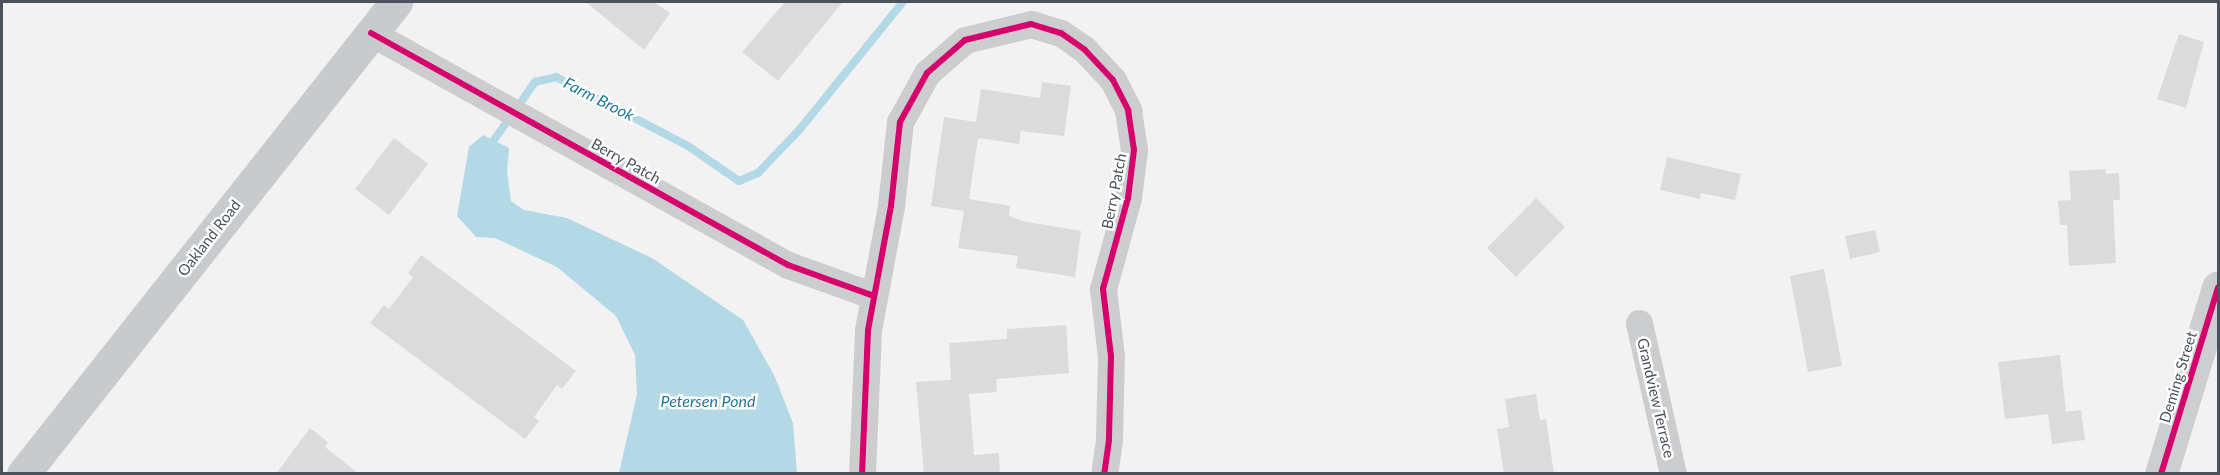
<!DOCTYPE html>
<html>
<head>
<meta charset="utf-8">
<style>
  body { margin:0 }
  #map { position:relative; width:2220px; height:475px; overflow:hidden; background:#f2f2f2; font-family:Lato,sans-serif }
  div>[style] { position:absolute }
  .water>* { inset:0; background:#b3d8e6 }
  .stream>* { height:8px; margin:-4px; padding:0 4px; transform-origin:4px; border-radius:4px; background:#b3d8e6 }
  .building>* { inset:0; background:#dbdbdc }
  .street>* { height:27px; margin:-13.5px; padding:0 13.5px; transform-origin:13.5px; border-radius:13.5px; background:#cccdcf }
  .secondary>* { height:33px; margin:-16.5px; padding:0 16.5px; transform-origin:16.5px; border-radius:16.5px; background:#cdced0 }
  .primary>* { height:33px; margin:-16.5px; padding:0 16.5px; transform-origin:16.5px; border-radius:16.5px; background:#c8cbcd }
  .cycleway>* { height:6px; margin:-3px; padding:0 3px; transform-origin:3px; border-radius:3px; background:#d6006c }
  span { translate:-50% -50%; white-space:nowrap; text-align:center; line-height:1.15; -webkit-text-stroke:5px #fff; paint-order:stroke }
  .street-label { font-size:15px; color:#4b525c }
  .water-label { font-size:16px; color:#1f779a; font-style:italic }
  .frame { position:absolute; inset:0; border:3px solid #4b525c; pointer-events:none }
</style>
</head>
<body>
<div id="map">
  <div class="water">
    <i style="clip-path:polygon(483px 135px,509px 148px,507px 172px,511px 201px,524px 210px,567px 218px,652px 258px,743px 320px,774px 375px,793px 423px,797px 473px,619px 473px,637px 394px,635px 355px,616px 316px,557px 267px,495px 238px,476px 237px,457px 216px,469px 147px)"></i>
  </div>
  <div class="stream">
    <i style="left:489px;top:147px;width:80px;rotate:-54.7deg"></i>
    <i style="left:535px;top:82px;width:22px;rotate:-13deg"></i>
    <i style="left:556px;top:77px;width:149px;rotate:27.6deg"></i>
    <i style="left:688px;top:146px;width:62px;rotate:34.5deg"></i>
    <i style="left:739px;top:181px;width:21px;rotate:-23deg"></i>
    <i style="left:758px;top:173px;width:61px;rotate:-46.3deg"></i>
    <i style="left:800px;top:129px;width:164px;rotate:-51deg"></i>
  </div>
  <div class="building">
    <i style="clip-path:polygon(586px 2px,654px 2px,670px 13px,644px 50px)"></i>
    <i style="clip-path:polygon(785px 2px,843px 2px,778px 81px,742px 52px)"></i>
    <i style="clip-path:polygon(2179px 34px,2204px 42px,2186px 108px,2157px 99px)"></i>
    <i style="clip-path:polygon(1042px 82px,1071px 86px,1064px 136px,1021px 131px,1019px 144px,978px 138px,969px 199px,1010px 206px,1009px 216px,1022px 221px,1081px 231px,1075px 277px,1016px 268px,1018px 256px,958px 248px,964px 211px,931px 206px,944px 117px,976px 122px,981px 89px,1040px 98px)"></i>
    <i style="clip-path:polygon(394px 138px,428px 164px,389px 215px,355px 189px)"></i>
    <i style="clip-path:polygon(1667px 157px,1741px 174px,1735px 200px,1701px 193px,1700px 199px,1660px 190px)"></i>
    <i style="clip-path:polygon(2106px 169px,2106px 174px,2119px 173px,2120px 200px,2113px 200px,2116px 263px,2069px 266px,2067px 225px,2060px 225px,2058px 201px,2071px 200px,2069px 171px)"></i>
    <i style="clip-path:polygon(1536px 198px,1565px 227px,1516px 277px,1487px 248px)"></i>
    <i style="clip-path:polygon(1875px 230px,1880px 252px,1850px 259px,1845px 236px)"></i>
    <i style="clip-path:polygon(421px 255px,576px 371px,562px 389px,557px 385px,534px 417px,539px 421px,525px 439px,370px 323px,384px 305px,389px 309px,413px 277px,408px 273px)"></i>
    <i style="clip-path:polygon(1824px 269px,1842px 366px,1808px 372px,1790px 276px)"></i>
    <i style="clip-path:polygon(1066px 325px,1069px 373px,996px 379px,997px 392px,969px 394px,974px 455px,999px 453px,1000px 474px,924px 474px,916px 382px,951px 380px,949px 343px,1007px 339px,1007px 329px)"></i>
    <i style="clip-path:polygon(2060px 355px,2066px 412px,2005px 419px,1998px 362px)"></i>
    <i style="clip-path:polygon(1536px 394px,1540px 420px,1546px 419px,1554px 474px,1504px 474px,1497px 429px,1509px 427px,1505px 399px)"></i>
    <i style="clip-path:polygon(2081px 410px,2085px 440px,2052px 444px,2048px 414px)"></i>
    <i style="clip-path:polygon(310px 428px,328px 442px,325px 447px,359px 474px,276px 474px)"></i>
  </div>
  <div class="street">
    <i style="left:371px;top:33px;width:477px;rotate:29.1deg"></i>
    <i style="left:788px;top:265px;width:91px;rotate:19.8deg"></i>
    <i style="left:1639px;top:323px;width:155px;rotate:77.3deg"></i>
    <i style="left:862px;top:474px;width:144px;rotate:-87.6deg"></i>
    <i style="left:868px;top:330px;width:126px;rotate:-79.5deg"></i>
    <i style="left:891px;top:206px;width:84px;rotate:-83.9deg"></i>
    <i style="left:900px;top:122px;width:56px;rotate:-61.1deg"></i>
    <i style="left:927px;top:73px;width:50px;rotate:-41deg"></i>
    <i style="left:965px;top:40px;width:68px;rotate:-13.6deg"></i>
    <i style="left:1031px;top:24px;width:31px;rotate:17deg"></i>
    <i style="left:1061px;top:33px;width:29px;rotate:35deg"></i>
    <i style="left:1085px;top:50px;width:41px;rotate:47deg"></i>
    <i style="left:1113px;top:80px;width:34px;rotate:63deg"></i>
    <i style="left:1128px;top:110px;width:40px;rotate:81.5deg"></i>
    <i style="left:1134px;top:150px;width:48px;rotate:97.1deg"></i>
    <i style="left:1128px;top:198px;width:94px;rotate:105.4deg"></i>
    <i style="left:1103px;top:289px;width:67px;rotate:83.2deg"></i>
    <i style="left:1111px;top:356px;width:84px;rotate:91.4deg"></i>
    <i style="left:1109px;top:440px;width:34px;rotate:98deg"></i>
  </div>
  <div class="secondary">
    <i style="left:2161px;top:474px;width:195px;rotate:-73deg"></i>
  </div>
  <div class="primary">
    <i style="left:23px;top:474px;width:602px;rotate:-51.68deg"></i>
  </div>
  <div class="cycleway">
    <i style="left:371px;top:33px;width:477px;rotate:29.1deg"></i>
    <i style="left:788px;top:265px;width:91px;rotate:19.8deg"></i>
    <i style="left:862px;top:474px;width:144px;rotate:-87.6deg"></i>
    <i style="left:868px;top:330px;width:126px;rotate:-79.5deg"></i>
    <i style="left:891px;top:206px;width:84px;rotate:-83.9deg"></i>
    <i style="left:900px;top:122px;width:56px;rotate:-61.1deg"></i>
    <i style="left:927px;top:73px;width:50px;rotate:-41deg"></i>
    <i style="left:965px;top:40px;width:68px;rotate:-13.6deg"></i>
    <i style="left:1031px;top:24px;width:31px;rotate:17deg"></i>
    <i style="left:1061px;top:33px;width:29px;rotate:35deg"></i>
    <i style="left:1085px;top:50px;width:41px;rotate:47deg"></i>
    <i style="left:1113px;top:80px;width:34px;rotate:63deg"></i>
    <i style="left:1128px;top:110px;width:40px;rotate:81.5deg"></i>
    <i style="left:1134px;top:150px;width:48px;rotate:97.1deg"></i>
    <i style="left:1128px;top:198px;width:94px;rotate:105.4deg"></i>
    <i style="left:1103px;top:289px;width:67px;rotate:83.2deg"></i>
    <i style="left:1111px;top:356px;width:84px;rotate:91.4deg"></i>
    <i style="left:1109px;top:440px;width:34px;rotate:98deg"></i>
    <i style="left:2161px;top:474px;width:195px;rotate:-73deg"></i>
  </div>
  <div class="street-label">
    <span style="left:626px;top:161px;rotate:29deg">Berry Patch</span>
    <span style="left:1114px;top:191px;rotate:-79deg">Berry Patch</span>
    <span style="left:209px;top:238px;rotate:-52deg">Oakland Road</span>
    <span style="left:2178px;top:377px;rotate:-73deg">Deming Street</span>
    <span style="left:1656px;top:398px;rotate:77deg">Grandview Terrace</span>
  </div>
  <div class="water-label">
    <span style="left:599px;top:99px;rotate:27deg">Farm Brook</span>
    <span style="left:708px;top:401px">Petersen Pond</span>
  </div>
  <div class="frame"></div>
</div>
</body>
</html>
